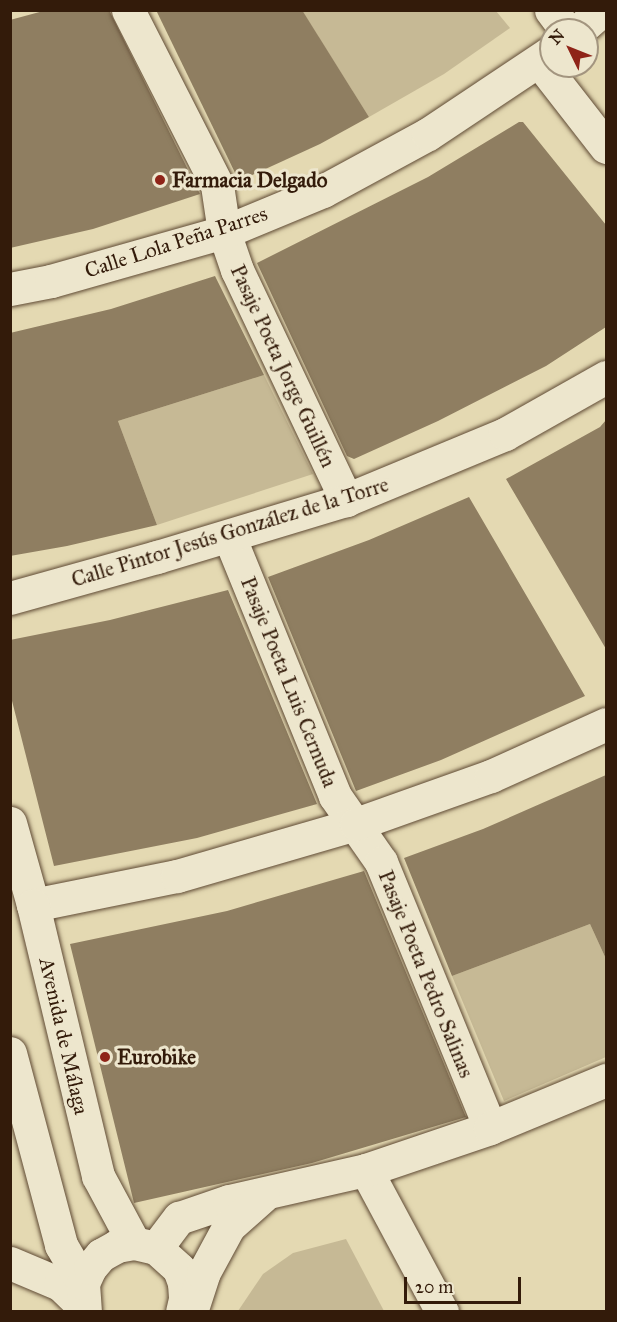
<!DOCTYPE html>
<html>
<head>
<meta charset="utf-8">
<style>
  body { margin:0 }
  #map { position:relative; width:617px; height:1322px; overflow:hidden; background:#e4d9b2; font-family:"IM FELL Great Primer",serif }
  div>[style] { position:absolute }
  .green>* { inset:0; background:#c6b995 }
  .building>* { inset:0; background:#8f7e61 }
  .roads { filter:drop-shadow(0 0 2px #5f4a34) drop-shadow(0 0 2px #5f4a34) }
  .street>* { height:33px; margin:-16.5px; padding:0 16.5px; transform-origin:16.5px; border-radius:16.5px; background:#ede6cd }
  .secondary>* { height:33px; margin:-16.5px; padding:0 16.5px; transform-origin:16.5px; border-radius:16.5px; background:#ede6cd }
  .dots>* { width:16px; height:16px; translate:-50% -50%; box-sizing:border-box; border:3px solid #ede6cd; border-radius:50% }
  span { translate:-50% -50%; white-space:nowrap; text-align:center; line-height:1.15; -webkit-text-stroke:6px #ede6cd; paint-order:stroke }
  .poi-label { font-size:21px; color:#331b0a; font-weight:700 }
  .left { translate:0 -50%; text-align:left }
  .street-label { font-size:21px; color:#331b0a }
  .frame { position:absolute; inset:0; border:12px solid #331b0a; pointer-events:none }
  .north { position:absolute; left:539px; top:18px; width:60px; height:60px; box-sizing:border-box; background:#ede6cd; border:2px solid #a3957f; border-radius:50%; rotate:313deg; font-size:16px; font-weight:700; line-height:24px; text-align:center; color:#331b0a }
  .north::after { content:''; display:block; margin:auto; width:21px; height:27px; background:#8f2418; clip-path:polygon(50% 0,100% 100%,50% 72%,0 100%) }
  .scale { position:absolute; left:404px; top:1277px; width:117px; height:27px; box-sizing:border-box; border:3px solid #331b0a; border-top:0; padding-left:8px; font-size:18px; line-height:21px; white-space:nowrap; color:#331b0a; -webkit-text-stroke:4px #ede6cd; paint-order:stroke }
</style>
</head>
<body>
<div id="map">
  <div class="green">
    <i style="clip-path:polygon(302px 11px,496px 11px,510px 28px,444px 74px,369px 117px)"></i>
    <i style="clip-path:polygon(264px 375px,313px 474px,157px 525px,118px 421px)"></i>
    <i style="clip-path:polygon(590px 924px,606px 959px,606px 1057px,504px 1101px,452px 976px)"></i>
    <i style="clip-path:polygon(346px 1239px,384px 1311px,238px 1311px,263px 1274px,293px 1253px)"></i>
  </div>
  <div class="building">
    <i style="clip-path:polygon(47px 10px,109px 10px,200px 194px,93px 229px,10px 248px,10px 20px)"></i>
    <i style="clip-path:polygon(156px 10px,302px 10px,369px 117px,320px 144px,239px 181px)"></i>
    <i style="clip-path:polygon(519px 122px,523px 122px,606px 225px,606px 327px,546px 366px,438px 421px,354px 459px,347px 456px,257px 263px,428px 177px)"></i>
    <i style="clip-path:polygon(215px 276px,264px 375px,118px 421px,157px 525px,67px 546px,10px 556px,10px 333px,111px 309px)"></i>
    <i style="clip-path:polygon(606px 420px,606px 649px,506px 479px,600px 427px)"></i>
    <i style="clip-path:polygon(469px 497px,585px 696px,441px 760px,356px 791px,268px 577px,369px 540px)"></i>
    <i style="clip-path:polygon(228px 590px,317px 804px,197px 838px,54px 866px,10px 693px,10px 640px,110px 620px)"></i>
    <i style="clip-path:polygon(606px 775px,606px 959px,590px 924px,452px 976px,404px 858px,483px 829px)"></i>
    <i style="clip-path:polygon(364px 871px,466px 1117px,312px 1163px,134px 1203px,70px 944px,227px 911px)"></i>
  </div>
  <div class="roads">
    <div class="street">
      <i style="left:128px;top:10px;width:196px;rotate:63deg"></i>
      <i style="left:217px;top:185px;width:48px;rotate:81.5deg"></i>
      <i style="left:224px;top:232px;width:40px;rotate:71.1deg"></i>
      <i style="left:237px;top:270px;width:255px;rotate:64.6deg"></i>
      <i style="left:551px;top:10px;width:25px;rotate:53deg"></i>
      <i style="left:539px;top:61px;width:109px;rotate:52.1deg"></i>
      <i style="left:229px;top:536px;width:281px;rotate:67.8deg"></i>
      <i style="left:335px;top:796px;width:80px;rotate:55.1deg"></i>
      <i style="left:381px;top:862px;width:287px;rotate:67.7deg"></i>
      <i style="left:10px;top:598px;width:153px;rotate:-15.6deg"></i>
      <i style="left:157px;top:557px;width:197px;rotate:-16.8deg"></i>
      <i style="left:346px;top:500px;width:172px;rotate:-22.5deg"></i>
      <i style="left:505px;top:434px;width:116px;rotate:-29.4deg"></i>
      <i style="left:33px;top:905px;width:147px;rotate:-11.4deg"></i>
      <i style="left:177px;top:876px;width:186px;rotate:-16.2deg"></i>
      <i style="left:356px;top:824px;width:143px;rotate:-19.6deg"></i>
      <i style="left:491px;top:776px;width:126px;rotate:-24.3deg"></i>
      <i style="left:366px;top:1170px;width:161px;rotate:61.8deg"></i>
      <i style="left:10px;top:1263px;width:54px;rotate:22.8deg"></i>
      <i style="left:60px;top:1284px;width:32px;rotate:44deg"></i>
    </div>
    <div class="secondary">
      <i style="left:579px;top:30px;width:30px;rotate:-41deg"></i>
      <i style="left:10px;top:289px;width:42px;rotate:-11deg"></i>
      <i style="left:51px;top:281px;width:180px;rotate:-15.8deg"></i>
      <i style="left:224px;top:232px;width:107px;rotate:-22.5deg"></i>
      <i style="left:323px;top:191px;width:119px;rotate:-28.5deg"></i>
      <i style="left:428px;top:134px;width:148px;rotate:-33.7deg"></i>
      <i style="left:10px;top:823px;width:85px;rotate:74.3deg"></i>
      <i style="left:33px;top:905px;width:279px;rotate:76.5deg"></i>
      <i style="left:98px;top:1176px;width:76px;rotate:61.8deg"></i>
      <i style="left:10px;top:1053px;width:199px;rotate:75.1deg"></i>
      <i style="left:61px;top:1245px;width:44px;rotate:59.9deg"></i>
      <i style="left:156px;top:1248px;width:38px;rotate:-53deg"></i>
      <i style="left:179px;top:1218px;width:53px;rotate:-18.8deg"></i>
      <i style="left:229px;top:1201px;width:140px;rotate:-12.8deg"></i>
      <i style="left:366px;top:1170px;width:131px;rotate:-18.7deg"></i>
      <i style="left:490px;top:1128px;width:126px;rotate:-22.5deg"></i>
      <i style="left:85px;top:1312px;width:29px;rotate:-94deg"></i>
      <i style="left:83px;top:1283px;width:17px;rotate:-65deg"></i>
      <i style="left:90px;top:1268px;width:17px;rotate:-50deg"></i>
      <i style="left:101px;top:1255px;width:18px;rotate:-29deg"></i>
      <i style="left:117px;top:1246px;width:17px;rotate:-10deg"></i>
      <i style="left:134px;top:1243px;width:23px;rotate:13deg"></i>
      <i style="left:156px;top:1248px;width:31px;rotate:42deg"></i>
      <i style="left:179px;top:1269px;width:15px;rotate:70deg"></i>
      <i style="left:184px;top:1283px;width:16px;rotate:86deg"></i>
      <i style="left:185px;top:1299px;width:13px;rotate:103deg"></i>
      <i style="left:191px;top:1312px;width:40px;rotate:-72deg"></i>
      <i style="left:203px;top:1274px;width:55px;rotate:-61.6deg"></i>
      <i style="left:229px;top:1226px;width:45px;rotate:-41.4deg"></i>
    </div>
  </div>
  <div class="dots">
    <i style="left:160px;top:180px;background:#8f2418"></i>
    <i style="left:105px;top:1057px;background:#8f2418"></i>
  </div>
  <div class="poi-label">
    <span class="left" style="left:172px;top:180px">Farmacia Delgado</span>
    <span class="left" style="left:117px;top:1057px">Eurobike</span>
  </div>
  <div class="street-label">
    <span style="left:176px;top:242px;rotate:-18deg">Calle Lola Peña Parres</span>
    <span style="left:283px;top:366px;rotate:65deg">Pasaje Poeta Jorge Guillén</span>
    <span style="left:230px;top:532px;rotate:-17deg">Calle Pintor Jesús González de la Torre</span>
    <span style="left:289px;top:682px;rotate:68deg">Pasaje Poeta Luis Cernuda</span>
    <span style="left:426px;top:974px;rotate:68deg">Pasaje Poeta Pedro Salinas</span>
    <span style="left:64px;top:1036px;rotate:77deg">Avenida de Málaga</span>
  </div>
  <div class="frame"></div>
  <div class="north">N</div>
  <div class="scale">20 m</div>
</div>
</body>
</html>
